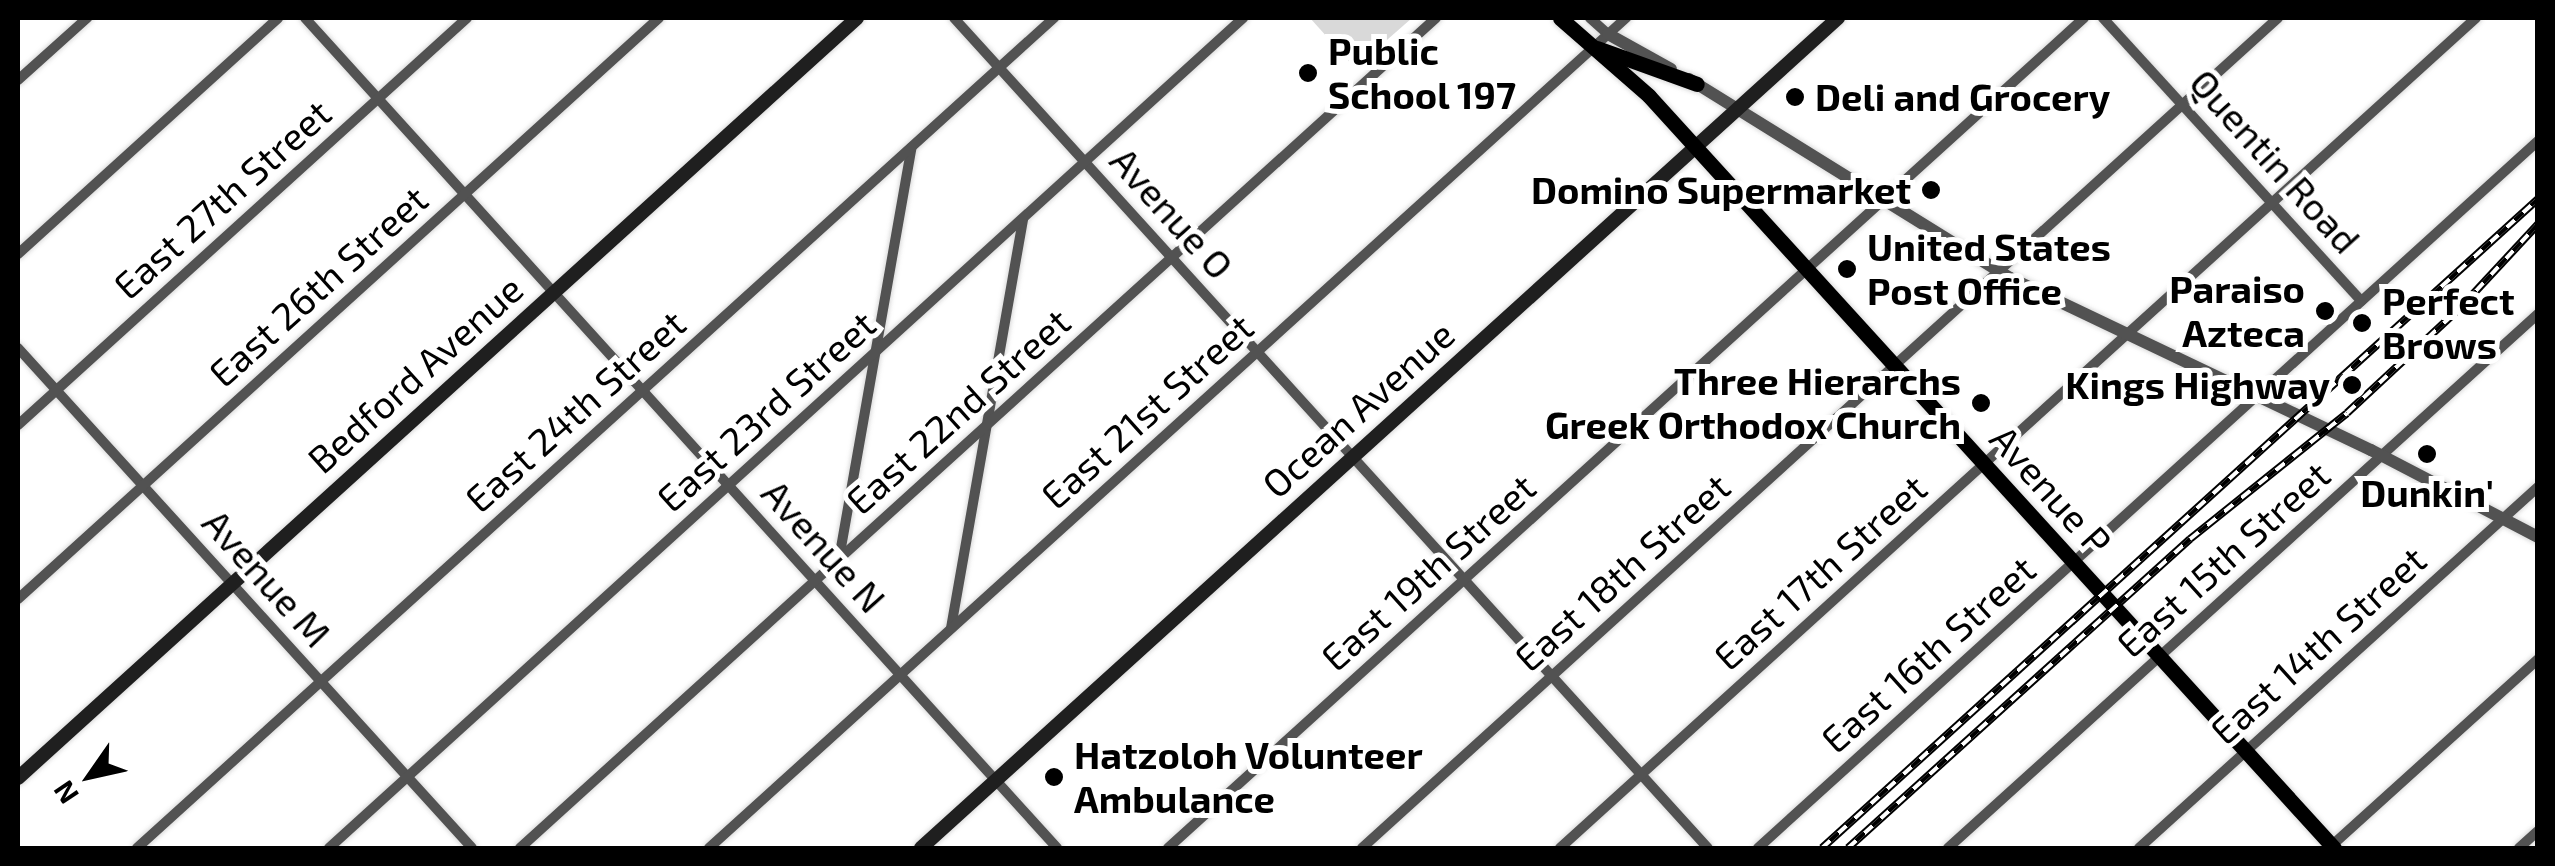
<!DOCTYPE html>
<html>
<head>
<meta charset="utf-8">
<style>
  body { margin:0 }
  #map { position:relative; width:2555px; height:866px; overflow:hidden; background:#fff; font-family:"Exo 2",sans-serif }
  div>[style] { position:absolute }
  .green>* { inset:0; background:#d9d9d9 }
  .roads { filter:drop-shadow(0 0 2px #dbdbdb) drop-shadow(0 0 2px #dbdbdb) }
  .minor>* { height:10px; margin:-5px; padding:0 5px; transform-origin:5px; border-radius:5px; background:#525252 }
  .tertiary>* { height:12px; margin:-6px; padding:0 6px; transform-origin:6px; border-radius:6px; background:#525252 }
  .secondary>* { height:14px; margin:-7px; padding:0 7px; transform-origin:7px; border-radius:7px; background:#1f1f1f }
  .primary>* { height:15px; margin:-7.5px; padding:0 7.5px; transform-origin:7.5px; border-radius:7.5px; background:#000 }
  .rail>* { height:8px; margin-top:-4px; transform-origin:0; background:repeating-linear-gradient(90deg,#fff 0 11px,#000 0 22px); box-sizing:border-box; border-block:2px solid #000 }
  .dots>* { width:28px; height:28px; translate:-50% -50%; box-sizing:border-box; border:5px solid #fff; border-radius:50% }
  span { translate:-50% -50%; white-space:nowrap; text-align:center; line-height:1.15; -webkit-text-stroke:10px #fff; paint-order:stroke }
  .poi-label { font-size:38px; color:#000; font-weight:700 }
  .left { translate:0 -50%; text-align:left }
  .right { translate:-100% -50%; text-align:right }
  .street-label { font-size:38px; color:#000 }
  .frame { position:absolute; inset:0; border:20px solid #000; pointer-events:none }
  .north { position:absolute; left:40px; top:726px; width:100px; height:100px; -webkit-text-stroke:8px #fff; paint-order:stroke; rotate:236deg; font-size:28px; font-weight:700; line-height:40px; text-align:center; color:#000 }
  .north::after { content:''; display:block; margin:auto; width:35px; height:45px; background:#000; clip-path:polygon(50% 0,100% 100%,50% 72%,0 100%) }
</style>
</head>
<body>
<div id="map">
  <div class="green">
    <i style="clip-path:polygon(1310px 18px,1412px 18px,1355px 68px)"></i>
  </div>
  <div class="roads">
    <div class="minor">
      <i style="left:305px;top:18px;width:1120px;rotate:47.82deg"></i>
      <i style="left:954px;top:18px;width:1121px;rotate:47.75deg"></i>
      <i style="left:1590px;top:18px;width:24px;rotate:42deg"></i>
      <i style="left:2103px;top:18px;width:383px;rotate:47.6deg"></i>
      <i style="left:18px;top:80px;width:93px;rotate:-41.9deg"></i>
      <i style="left:18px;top:254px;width:351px;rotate:-42.2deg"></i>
      <i style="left:18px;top:348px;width:675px;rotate:47.76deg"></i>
      <i style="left:18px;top:425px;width:606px;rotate:-42.19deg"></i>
      <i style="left:839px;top:559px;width:418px;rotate:-80deg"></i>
      <i style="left:18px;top:599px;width:865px;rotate:-42.19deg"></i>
      <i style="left:951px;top:628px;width:415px;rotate:-80deg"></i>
      <i style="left:137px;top:848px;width:1237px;rotate:-42.15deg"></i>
      <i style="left:329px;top:848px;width:1235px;rotate:-42.24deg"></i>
      <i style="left:520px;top:848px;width:1236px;rotate:-42.18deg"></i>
      <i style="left:709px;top:848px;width:1237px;rotate:-42.15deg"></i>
      <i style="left:1168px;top:848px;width:1236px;rotate:-42.18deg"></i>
      <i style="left:1362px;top:848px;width:1236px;rotate:-42.18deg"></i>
      <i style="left:1560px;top:848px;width:1236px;rotate:-42.18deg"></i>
      <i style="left:1758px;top:848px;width:1053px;rotate:-42.19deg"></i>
      <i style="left:1948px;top:848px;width:796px;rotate:-42.15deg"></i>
      <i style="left:2139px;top:848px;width:538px;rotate:-42.14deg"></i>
      <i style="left:2329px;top:848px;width:282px;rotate:-42.1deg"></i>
      <i style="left:2519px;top:848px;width:25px;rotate:-42deg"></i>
    </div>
    <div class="tertiary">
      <i style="left:1608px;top:34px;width:72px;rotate:29.1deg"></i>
      <i style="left:1689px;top:79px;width:378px;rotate:31.8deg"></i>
      <i style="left:2010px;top:278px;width:400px;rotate:25.5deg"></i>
      <i style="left:2371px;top:450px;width:188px;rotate:27.5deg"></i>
    </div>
    <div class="secondary">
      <i style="left:18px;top:778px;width:1132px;rotate:-42.17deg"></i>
      <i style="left:921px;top:848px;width:1237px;rotate:-42.15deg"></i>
    </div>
    <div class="primary">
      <i style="left:1560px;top:18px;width:118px;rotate:41.2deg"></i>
      <i style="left:1649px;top:96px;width:1017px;rotate:47.67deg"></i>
      <i style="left:1597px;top:48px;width:106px;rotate:19.8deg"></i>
    </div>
  </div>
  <div class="rail">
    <i style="left:1822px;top:848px;width:966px;rotate:-42.19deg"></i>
    <i style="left:1848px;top:848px;width:461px;rotate:-42.1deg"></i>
    <i style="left:2190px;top:539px;width:201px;rotate:-38.7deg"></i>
    <i style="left:2347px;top:413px;width:156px;rotate:-42.9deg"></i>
    <i style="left:2461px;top:307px;width:113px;rotate:-47.1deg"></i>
  </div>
  <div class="dots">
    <i style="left:1308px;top:73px;background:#000"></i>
    <i style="left:1795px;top:97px;background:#000"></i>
    <i style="left:1931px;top:190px;background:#000"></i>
    <i style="left:1847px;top:269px;background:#000"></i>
    <i style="left:2325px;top:311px;background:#000"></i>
    <i style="left:2362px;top:323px;background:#000"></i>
    <i style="left:2352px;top:385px;background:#000"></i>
    <i style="left:1981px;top:403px;background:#000"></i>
    <i style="left:2427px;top:454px;background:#000"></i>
    <i style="left:1054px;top:777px;background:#000"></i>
  </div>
  <div class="poi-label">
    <span class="left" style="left:1328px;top:73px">Public<br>School 197</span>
    <span class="left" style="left:1815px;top:97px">Deli and Grocery</span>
    <span class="right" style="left:1911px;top:190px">Domino Supermarket</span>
    <span class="left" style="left:1867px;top:269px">United States<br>Post Office</span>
    <span class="right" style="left:2305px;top:311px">Paraiso<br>Azteca</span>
    <span class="left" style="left:2382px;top:323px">Perfect<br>Brows</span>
    <span class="right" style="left:1961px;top:403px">Three Hierarchs<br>Greek Orthodox Church</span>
    <span class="right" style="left:2330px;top:385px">Kings Highway</span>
    <span style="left:2427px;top:493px">Dunkin'</span>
    <span class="left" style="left:1074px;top:777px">Hatzoloh Volunteer<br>Ambulance</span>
  </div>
  <div class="street-label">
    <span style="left:2275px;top:161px;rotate:48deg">Quentin Road</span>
    <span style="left:222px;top:199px;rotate:-42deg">East 27th Street</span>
    <span style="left:1172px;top:213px;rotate:48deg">Avenue O</span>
    <span style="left:318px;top:286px;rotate:-42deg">East 26th Street</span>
    <span style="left:415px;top:374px;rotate:-42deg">Bedford Avenue</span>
    <span style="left:1358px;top:409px;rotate:-42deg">Ocean Avenue</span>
    <span style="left:575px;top:411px;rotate:-42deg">East 24th Street</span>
    <span style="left:766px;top:411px;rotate:-42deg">East 23rd Street</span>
    <span style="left:958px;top:411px;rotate:-42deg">East 22nd Street</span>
    <span style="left:1147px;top:411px;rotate:-42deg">East 21st Street</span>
    <span style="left:2051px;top:490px;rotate:48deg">Avenue P</span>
    <span style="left:824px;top:546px;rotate:48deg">Avenue N</span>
    <span style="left:2223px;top:559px;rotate:-42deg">East 15th Street</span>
    <span style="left:1428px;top:572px;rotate:-42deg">East 19th Street</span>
    <span style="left:1622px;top:572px;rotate:-42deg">East 18th Street</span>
    <span style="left:1820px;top:572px;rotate:-42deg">East 17th Street</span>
    <span style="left:267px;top:578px;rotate:48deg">Avenue M</span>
    <span style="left:2318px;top:645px;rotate:-42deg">East 14th Street</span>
    <span style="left:1928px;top:654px;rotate:-42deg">East 16th Street</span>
  </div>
  <div class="frame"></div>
  <div class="north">N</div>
</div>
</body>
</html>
